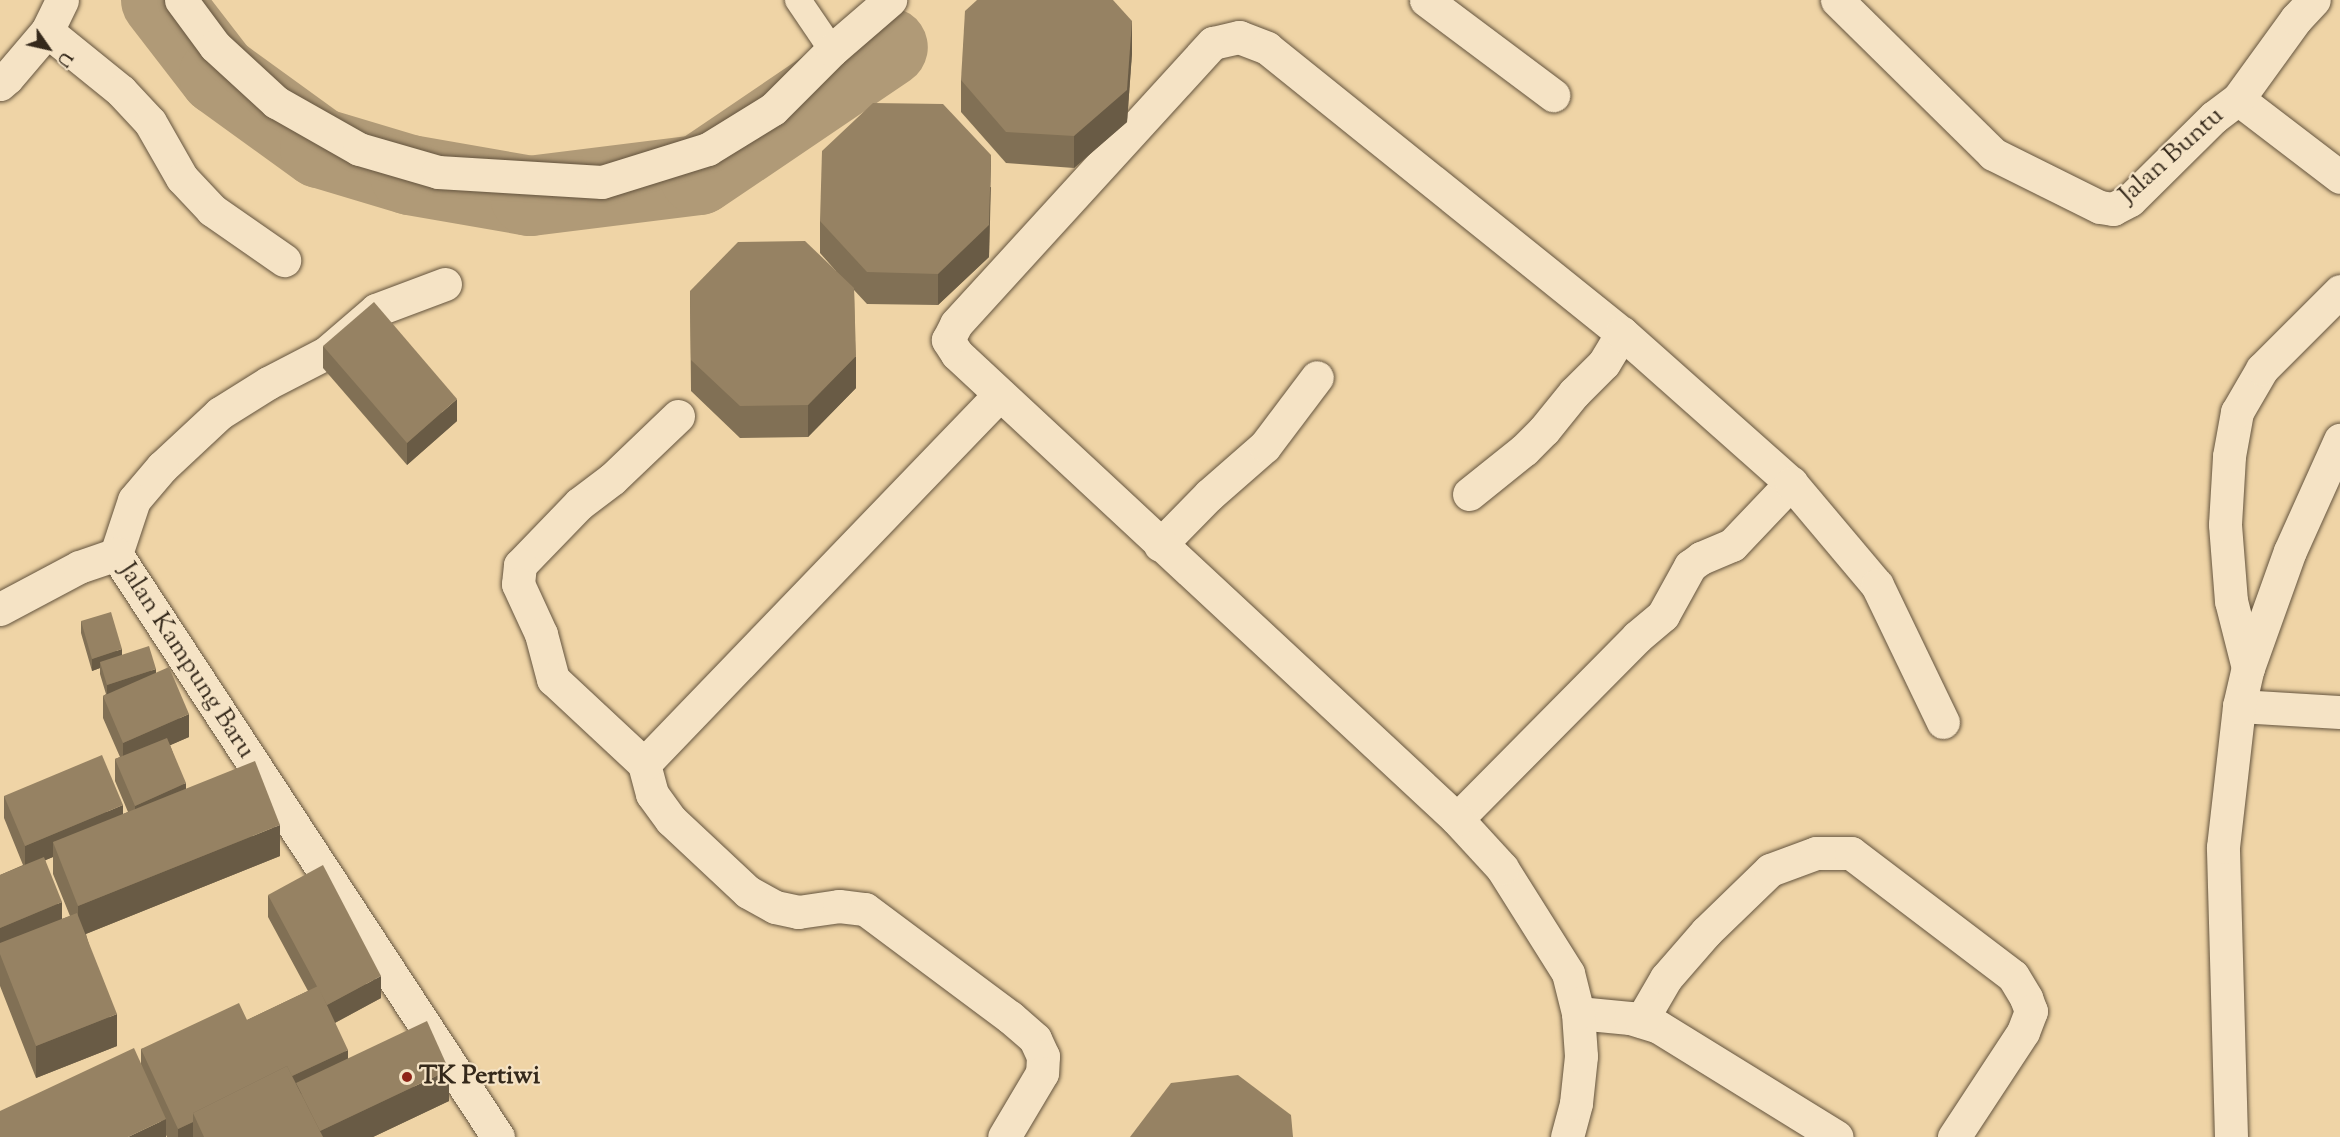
<!DOCTYPE html>
<html>
<head>
<meta charset="utf-8">
<style>
  body { margin:0 }
  #map { position:relative; width:2340px; height:1137px; overflow:hidden; background:#efd4a6; font-family:"Sorts Mill Goudy",serif }
  div>[style] { position:absolute }
  .river>* { height:80px; margin:-40px; padding:0 40px; transform-origin:40px; border-radius:40px; background:#b09a77 }
  .roads { filter:drop-shadow(0 0 2px #64543e) drop-shadow(0 0 2px #64543e) }
  .service>* { height:26px; margin:-13px; padding:0 13px; transform-origin:13px; border-radius:13px; background:#f5e3c5 }
  .minor>* { height:33px; margin:-16.5px; padding:0 16.5px; transform-origin:16.5px; border-radius:16.5px; background:#f5e3c5 }
  .wall>* { inset:0; background:#817055 }
  .shaded-wall>* { inset:0; background:#695b45 }
  .building>* { inset:0; background:#968263 }
  .dots>* { width:16px; height:16px; translate:-50% -50%; box-sizing:border-box; border:3px solid #f5e3c5; border-radius:50% }
  span { translate:-50% -50%; white-space:nowrap; text-align:center; line-height:1.15; -webkit-text-stroke:4.5px #f5e3c5; paint-order:stroke }
  .street-label { font-size:26px; color:#35291b }
  .poi-label { font-size:26px; color:#35291b; font-weight:700 }
  .left { translate:0 -50%; text-align:left }
  .north { position:absolute; left:18px; top:18px; width:60px; height:60px; -webkit-text-stroke:4px #f5e3c5; paint-order:stroke; rotate:124deg; font-size:16px; font-weight:700; line-height:24px; text-align:center; color:#35291b }
  .north::after { content:''; display:block; margin:auto; width:21px; height:27px; background:#35291b; clip-path:polygon(50% 0,100% 100%,50% 72%,0 100%) }
</style>
</head>
<body>
<div id="map">
  <div class="river">
    <i style="left:161px;top:0;width:95px;rotate:52.3deg"></i>
    <i style="left:219px;top:75px;width:125px;rotate:35.9deg"></i>
    <i style="left:320px;top:148px;width:94px;rotate:16.7deg"></i>
    <i style="left:410px;top:175px;width:122px;rotate:9.9deg"></i>
    <i style="left:530px;top:196px;width:170px;rotate:-7.1deg"></i>
    <i style="left:699px;top:175px;width:228px;rotate:-34.1deg"></i>
  </div>
  <div class="roads">
    <div class="service">
      <i style="left:798px;top:0;width:60px;rotate:55.8deg"></i>
    </div>
    <div class="minor">
      <i style="left:181px;top:0;width:57px;rotate:53.5deg"></i>
      <i style="left:215px;top:46px;width:83px;rotate:42.6deg"></i>
      <i style="left:276px;top:102px;width:95px;rotate:29.5deg"></i>
      <i style="left:359px;top:149px;width:82px;rotate:16.2deg"></i>
      <i style="left:438px;top:172px;width:164px;rotate:3.5deg"></i>
      <i style="left:602px;top:182px;width:111px;rotate:-17.3deg"></i>
      <i style="left:708px;top:149px;width:76px;rotate:-31.6deg"></i>
      <i style="left:773px;top:109px;width:83px;rotate:-45deg"></i>
      <i style="left:832px;top:50px;width:77px;rotate:-40.8deg"></i>
      <i style="left:1426px;top:0;width:159px;rotate:36.8deg"></i>
      <i style="left:1837px;top:0;width:219px;rotate:44.6deg"></i>
      <i style="left:1993px;top:154px;width:119px;rotate:26.4deg"></i>
      <i style="left:2100px;top:207px;width:13px;rotate:9deg"></i>
      <i style="left:2113px;top:209px;width:19px;rotate:-28deg"></i>
      <i style="left:2130px;top:200px;width:118px;rotate:-44.7deg"></i>
      <i style="left:2214px;top:117px;width:30px;rotate:-37deg"></i>
      <i style="left:2238px;top:99px;width:128px;rotate:37.4deg"></i>
      <i style="left:47px;top:31px;width:95px;rotate:39deg"></i>
      <i style="left:121px;top:91px;width:42px;rotate:46.9deg"></i>
      <i style="left:150px;top:122px;width:64px;rotate:60.3deg"></i>
      <i style="left:182px;top:178px;width:44px;rotate:46.8deg"></i>
      <i style="left:212px;top:210px;width:88px;rotate:34.8deg"></i>
      <i style="left:0;top:84px;width:9px;rotate:-41deg"></i>
      <i style="left:7px;top:78px;width:62px;rotate:-49.6deg"></i>
      <i style="left:47px;top:31px;width:34px;rotate:-64deg"></i>
      <i style="left:2238px;top:99px;width:99px;rotate:-54.1deg"></i>
      <i style="left:2296px;top:19px;width:26px;rotate:-47deg"></i>
      <i style="left:445px;top:284px;width:74px;rotate:159.4deg"></i>
      <i style="left:376px;top:310px;width:66px;rotate:139.3deg"></i>
      <i style="left:326px;top:353px;width:65px;rotate:152.7deg"></i>
      <i style="left:268px;top:383px;width:57px;rotate:148deg"></i>
      <i style="left:220px;top:413px;width:79px;rotate:137deg"></i>
      <i style="left:162px;top:467px;width:43px;rotate:130.3deg"></i>
      <i style="left:134px;top:500px;width:57px;rotate:108.4deg"></i>
      <i style="left:116px;top:554px;width:697px;rotate:56.77deg"></i>
      <i style="left:678px;top:416px;width:91px;rotate:136.3deg"></i>
      <i style="left:612px;top:479px;width:41px;rotate:142.9deg"></i>
      <i style="left:579px;top:504px;width:85px;rotate:134deg"></i>
      <i style="left:520px;top:565px;width:19px;rotate:96deg"></i>
      <i style="left:518px;top:584px;width:55px;rotate:65.3deg"></i>
      <i style="left:541px;top:634px;width:47px;rotate:75.1deg"></i>
      <i style="left:553px;top:679px;width:125px;rotate:43deg"></i>
      <i style="left:644px;top:764px;width:31px;rotate:75deg"></i>
      <i style="left:652px;top:794px;width:32px;rotate:54deg"></i>
      <i style="left:671px;top:820px;width:105px;rotate:43.1deg"></i>
      <i style="left:748px;top:892px;width:31px;rotate:29deg"></i>
      <i style="left:775px;top:907px;width:24px;rotate:12deg"></i>
      <i style="left:798px;top:912px;width:41px;rotate:-8.3deg"></i>
      <i style="left:839px;top:906px;width:26px;rotate:7deg"></i>
      <i style="left:865px;top:909px;width:181px;rotate:36.7deg"></i>
      <i style="left:1010px;top:1017px;width:33px;rotate:41deg"></i>
      <i style="left:1035px;top:1039px;width:19px;rotate:65deg"></i>
      <i style="left:1043px;top:1056px;width:17px;rotate:93deg"></i>
      <i style="left:1042px;top:1073px;width:74px;rotate:120.7deg"></i>
      <i style="left:1469px;top:494px;width:70px;rotate:-38.7deg"></i>
      <i style="left:1524px;top:450px;width:28px;rotate:-45deg"></i>
      <i style="left:1544px;top:430px;width:48px;rotate:-51deg"></i>
      <i style="left:1574px;top:393px;width:42px;rotate:-45deg"></i>
      <i style="left:1604px;top:363px;width:35px;rotate:-59deg"></i>
      <i style="left:1160px;top:545px;width:70px;rotate:-45.6deg"></i>
      <i style="left:1209px;top:495px;width:74px;rotate:-41.2deg"></i>
      <i style="left:1265px;top:446px;width:86px;rotate:-53deg"></i>
      <i style="left:0;top:609px;width:89px;rotate:-28deg"></i>
      <i style="left:79px;top:567px;width:39px;rotate:-19deg"></i>
      <i style="left:2248px;top:668px;width:69px;rotate:-104.2deg"></i>
      <i style="left:2231px;top:601px;width:77px;rotate:-94.5deg"></i>
      <i style="left:2225px;top:524px;width:68px;rotate:-86.6deg"></i>
      <i style="left:2229px;top:456px;width:45px;rotate:-79.7deg"></i>
      <i style="left:2237px;top:412px;width:50px;rotate:-59.8deg"></i>
      <i style="left:2262px;top:369px;width:110px;rotate:-45deg"></i>
      <i style="left:2239px;top:706px;width:101px;rotate:3.4deg"></i>
      <i style="left:644px;top:764px;width:513px;rotate:-46.1deg"></i>
      <i style="left:1457px;top:819px;width:256px;rotate:-45.3deg"></i>
      <i style="left:1637px;top:637px;width:34px;rotate:-40deg"></i>
      <i style="left:1663px;top:615px;width:56px;rotate:-61.1deg"></i>
      <i style="left:1690px;top:566px;width:14px;rotate:-36deg"></i>
      <i style="left:1701px;top:558px;width:34px;rotate:-23deg"></i>
      <i style="left:1732px;top:545px;width:86px;rotate:-46.4deg"></i>
      <i style="left:1578px;top:1013px;width:52px;rotate:5.5deg"></i>
      <i style="left:1630px;top:1018px;width:28px;rotate:17deg"></i>
      <i style="left:1657px;top:1026px;width:211px;rotate:31.7deg"></i>
      <i style="left:1641px;top:1021px;width:50px;rotate:-59.8deg"></i>
      <i style="left:1666px;top:978px;width:61px;rotate:-49deg"></i>
      <i style="left:1706px;top:932px;width:89px;rotate:-44.1deg"></i>
      <i style="left:1770px;top:870px;width:49px;rotate:-20.3deg"></i>
      <i style="left:1816px;top:853px;width:35px"></i>
      <i style="left:1851px;top:853px;width:203px;rotate:37.2deg"></i>
      <i style="left:2013px;top:976px;width:26px;rotate:59deg"></i>
      <i style="left:2026px;top:998px;width:14px;rotate:69deg"></i>
      <i style="left:2031px;top:1011px;width:22px;rotate:111deg"></i>
      <i style="left:2023px;top:1032px;width:126px;rotate:123.3deg"></i>
      <i style="left:1567px;top:1137px;width:35px;rotate:-75deg"></i>
      <i style="left:1576px;top:1103px;width:47px;rotate:-83.9deg"></i>
      <i style="left:1581px;top:1056px;width:43px;rotate:-94deg"></i>
      <i style="left:1578px;top:1013px;width:41px;rotate:-104deg"></i>
      <i style="left:1568px;top:973px;width:124px;rotate:-122.2deg"></i>
      <i style="left:1502px;top:868px;width:67px;rotate:-132.6deg"></i>
      <i style="left:1457px;top:819px;width:683px;rotate:-137.08deg"></i>
      <i style="left:957px;top:354px;width:17px;rotate:-123deg"></i>
      <i style="left:948px;top:340px;width:18px;rotate:-63deg"></i>
      <i style="left:956px;top:324px;width:381px;rotate:-47.6deg"></i>
      <i style="left:1213px;top:43px;width:27px;rotate:-13deg"></i>
      <i style="left:1239px;top:37px;width:30px;rotate:21deg"></i>
      <i style="left:1267px;top:48px;width:455px;rotate:38.8deg"></i>
      <i style="left:1622px;top:333px;width:226px;rotate:41.6deg"></i>
      <i style="left:1791px;top:483px;width:133px;rotate:49.9deg"></i>
      <i style="left:1877px;top:585px;width:152px;rotate:64.3deg"></i>
      <i style="left:2231px;top:1137px;width:290px;rotate:-91.6deg"></i>
      <i style="left:2223px;top:847px;width:142px;rotate:-83.5deg"></i>
      <i style="left:2239px;top:706px;width:39px;rotate:-77deg"></i>
      <i style="left:2248px;top:668px;width:124px;rotate:-70.3deg"></i>
      <i style="left:2290px;top:551px;width:122px;rotate:-65.8deg"></i>
    </div>
  </div>
  <div class="wall">
    <i style="clip-path:polygon(1132px 53px,1127px 122px,1074px 168px,1006px 163px,961px 112px,961px 80px)"></i>
    <i style="clip-path:polygon(991px 187px,989px 257px,938px 305px,867px 304px,854px 290px,856px 388px,808px 437px,740px 438px,691px 391px,690px 291px,836px 271px,820px 253px,820px 221px)"></i>
    <i style="clip-path:polygon(323px 346px,457px 421px,407px 465px,323px 368px)"></i>
    <i style="clip-path:polygon(evenodd,81px 621px,122px 655px,156px 673px,189px 737px,170px 745px,186px 789px,280px 856px,86px 934px,117px 1046px,36px 1078px,0 986px,0 875px,23px 865px,4px 818px,4px 796px,123px 814px,128px 812px,115px 781px,115px 759px,120px 757px,103px 718px,103px 696px,106px 694px,100px 674px,100px 668px,92px 671px,81px 633px,81px 621px,53px 857px,53px 874px,70px 916px,62px 919px,45px 860px,53px 857px)"></i>
    <i style="clip-path:polygon(268px 895px,381px 998px,335px 1023px,348px 1059px,449px 1101px,373px 1137px,167px 1137px,166px 1135px,166px 1137px,141px 1065px,141px 1049px,247px 1020px,308px 991px,268px 917px)"></i>
  </div>
  <div class="shaded-wall">
    <i style="clip-path:polygon(1132px 21px,1132px 53px,1127px 122px,1074px 168px,1074px 136px)"></i>
    <i style="clip-path:polygon(991px 155px,989px 257px,938px 305px,938px 274px)"></i>
    <i style="clip-path:polygon(856px 356px,856px 388px,808px 437px,808px 405px)"></i>
    <i style="clip-path:polygon(457px 399px,457px 421px,407px 465px,407px 443px)"></i>
    <i style="clip-path:polygon(122px 649px,122px 661px,100px 662px,100px 668px,92px 671px,92px 659px)"></i>
    <i style="clip-path:polygon(156px 669px,156px 680px,107px 696px,107px 685px)"></i>
    <i style="clip-path:polygon(189px 714px,189px 737px,123px 766px,123px 743px)"></i>
    <i style="clip-path:polygon(186px 783px,186px 806px,135px 828px,135px 806px)"></i>
    <i style="clip-path:polygon(123px 805px,123px 827px,53px 842px,53px 857px,25px 869px,25px 846px)"></i>
    <i style="clip-path:polygon(280px 825px,280px 856px,78px 937px,78px 906px)"></i>
    <i style="clip-path:polygon(62px 902px,62px 924px,0 950px,0 928px)"></i>
    <i style="clip-path:polygon(381px 976px,381px 998px,327px 1027px,327px 1005px)"></i>
    <i style="clip-path:polygon(117px 1014px,117px 1046px,36px 1078px,36px 1046px)"></i>
    <i style="clip-path:polygon(348px 1050px,348px 1082px,196px 1121px)"></i>
    <i style="clip-path:polygon(449px 1070px,449px 1101px,373px 1137px,318px 1137px,318px 1132px)"></i>
    <i style="clip-path:polygon(166px 1119px,166px 1137px,128px 1137px)"></i>
    <i style="clip-path:polygon(193px 1122px,193px 1137px,178px 1137px,178px 1129px)"></i>
  </div>
  <div class="building">
    <i style="clip-path:polygon(977px 0,1113px 0,1132px 21px,1127px 90px,1074px 136px,1006px 132px,961px 80px,965px 11px)"></i>
    <i style="clip-path:polygon(873px 103px,943px 104px,991px 155px,989px 225px,938px 274px,867px 272px,820px 221px,822px 151px)"></i>
    <i style="clip-path:polygon(805px 241px,854px 288px,856px 356px,808px 405px,740px 406px,691px 360px,690px 291px,738px 242px)"></i>
    <i style="clip-path:polygon(374px 302px,457px 399px,407px 443px,323px 346px)"></i>
    <i style="clip-path:polygon(111px 612px,122px 649px,92px 659px,81px 621px)"></i>
    <i style="clip-path:polygon(149px 646px,156px 669px,107px 685px,100px 662px)"></i>
    <i style="clip-path:polygon(169px 667px,189px 714px,123px 743px,103px 696px)"></i>
    <i style="clip-path:polygon(167px 738px,186px 783px,135px 806px,115px 759px)"></i>
    <i style="clip-path:polygon(102px 755px,123px 805px,25px 846px,4px 796px)"></i>
    <i style="clip-path:polygon(255px 761px,280px 825px,78px 906px,53px 842px)"></i>
    <i style="clip-path:polygon(44px 857px,62px 902px,0 928px,0 875px)"></i>
    <i style="clip-path:polygon(323px 865px,381px 976px,327px 1005px,268px 895px)"></i>
    <i style="clip-path:polygon(77px 913px,117px 1014px,36px 1046px,0 954px,0 943px)"></i>
    <i style="clip-path:polygon(318px 986px,348px 1050px,292px 1076px,287px 1066px,193px 1113px,193px 1122px,178px 1129px,141px 1049px,239px 1003px,247px 1020px)"></i>
    <i style="clip-path:polygon(427px 1021px,449px 1070px,320px 1131px,296px 1083px)"></i>
    <i style="clip-path:polygon(134px 1048px,166px 1119px,128px 1137px,0 1137px,0 1111px)"></i>
    <i style="clip-path:polygon(287px 1066px,323px 1137px,204px 1137px,193px 1113px)"></i>
    <i style="clip-path:polygon(1238px 1075px,1291px 1115px,1293px 1137px,1130px 1137px,1171px 1083px)"></i>
  </div>
  <div class="dots">
    <i style="left:407px;top:1077px;background:#8f2418"></i>
  </div>
  <div class="street-label">
    <span style="left:2172px;top:156px;rotate:-42deg">Jalan Buntu</span>
    <span style="left:186px;top:661px;rotate:57deg">Jalan Kampung Baru</span>
  </div>
  <div class="poi-label">
    <span class="left" style="left:419px;top:1077px">TK Pertiwi</span>
  </div>
  <div class="north">U</div>
</div>
</body>
</html>
